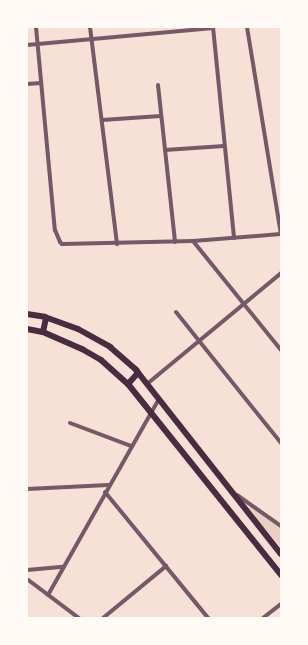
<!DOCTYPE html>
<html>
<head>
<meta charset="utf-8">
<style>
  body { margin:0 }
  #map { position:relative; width:308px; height:645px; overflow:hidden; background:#f7e1d7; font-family:Helvetica,sans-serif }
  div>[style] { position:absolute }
  .green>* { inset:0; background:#ebcfc5 }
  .minor>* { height:4px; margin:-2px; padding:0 2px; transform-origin:2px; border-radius:2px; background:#755966 }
  .secondary>* { height:6px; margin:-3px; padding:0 3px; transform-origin:3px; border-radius:3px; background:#4a2c40 }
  span { translate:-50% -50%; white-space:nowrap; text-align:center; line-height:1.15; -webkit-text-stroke:3.5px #fffaf5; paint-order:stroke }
  .frame { position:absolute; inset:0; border:28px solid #fffaf5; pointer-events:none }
</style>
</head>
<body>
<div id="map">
  <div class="green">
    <i style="clip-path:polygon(250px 506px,281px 528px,281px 547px,248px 509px)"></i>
  </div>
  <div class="minor">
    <i style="left:36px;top:27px;width:204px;rotate:84.7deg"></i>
    <i style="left:55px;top:230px;width:13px;rotate:67deg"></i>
    <i style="left:60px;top:242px;width:3px;rotate:45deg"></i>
    <i style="left:62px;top:244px;width:131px;rotate:-1.3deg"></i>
    <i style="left:193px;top:241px;width:88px;rotate:-4.5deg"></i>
    <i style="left:90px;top:27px;width:219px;rotate:82.9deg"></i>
    <i style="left:213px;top:27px;width:212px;rotate:84.3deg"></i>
    <i style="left:247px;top:27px;width:210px;rotate:80.7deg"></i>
    <i style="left:27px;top:45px;width:187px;rotate:-5.2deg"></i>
    <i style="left:27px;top:84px;width:14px;rotate:-4deg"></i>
    <i style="left:158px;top:85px;width:158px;rotate:83.8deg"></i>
    <i style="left:102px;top:120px;width:59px;rotate:-3.9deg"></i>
    <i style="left:165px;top:150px;width:59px;rotate:-3.9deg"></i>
    <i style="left:193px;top:241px;width:140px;rotate:51.1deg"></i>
    <i style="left:176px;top:312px;width:168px;rotate:51.3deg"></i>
    <i style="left:147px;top:384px;width:174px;rotate:-39.6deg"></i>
    <i style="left:70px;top:423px;width:65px;rotate:20.7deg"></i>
    <i style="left:27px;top:489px;width:81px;rotate:-2.8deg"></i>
    <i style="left:105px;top:492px;width:163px;rotate:50.7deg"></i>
    <i style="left:237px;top:495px;width:54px;rotate:35.2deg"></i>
    <i style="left:27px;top:570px;width:36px;rotate:-5deg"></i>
    <i style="left:27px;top:579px;width:65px;rotate:36.9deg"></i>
    <i style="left:48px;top:595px;width:225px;rotate:-60.5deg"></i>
    <i style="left:103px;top:618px;width:82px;rotate:-39.5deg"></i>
    <i style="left:263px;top:618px;width:23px;rotate:-38deg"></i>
  </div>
  <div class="secondary">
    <i style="left:27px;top:314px;width:18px;rotate:9deg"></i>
    <i style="left:45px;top:317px;width:35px;rotate:20deg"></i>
    <i style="left:78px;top:329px;width:37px;rotate:29deg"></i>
    <i style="left:110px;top:347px;width:35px;rotate:41deg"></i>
    <i style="left:136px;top:370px;width:234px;rotate:51.8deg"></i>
    <i style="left:27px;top:329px;width:16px;rotate:11deg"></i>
    <i style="left:43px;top:332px;width:43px;rotate:23.6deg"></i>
    <i style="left:82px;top:349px;width:22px;rotate:30deg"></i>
    <i style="left:101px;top:360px;width:36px;rotate:42deg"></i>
    <i style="left:128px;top:384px;width:245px;rotate:51.3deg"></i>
    <i style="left:43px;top:332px;width:14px;rotate:-78deg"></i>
    <i style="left:128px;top:384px;width:15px;rotate:-48deg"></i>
  </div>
  <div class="frame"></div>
</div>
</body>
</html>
